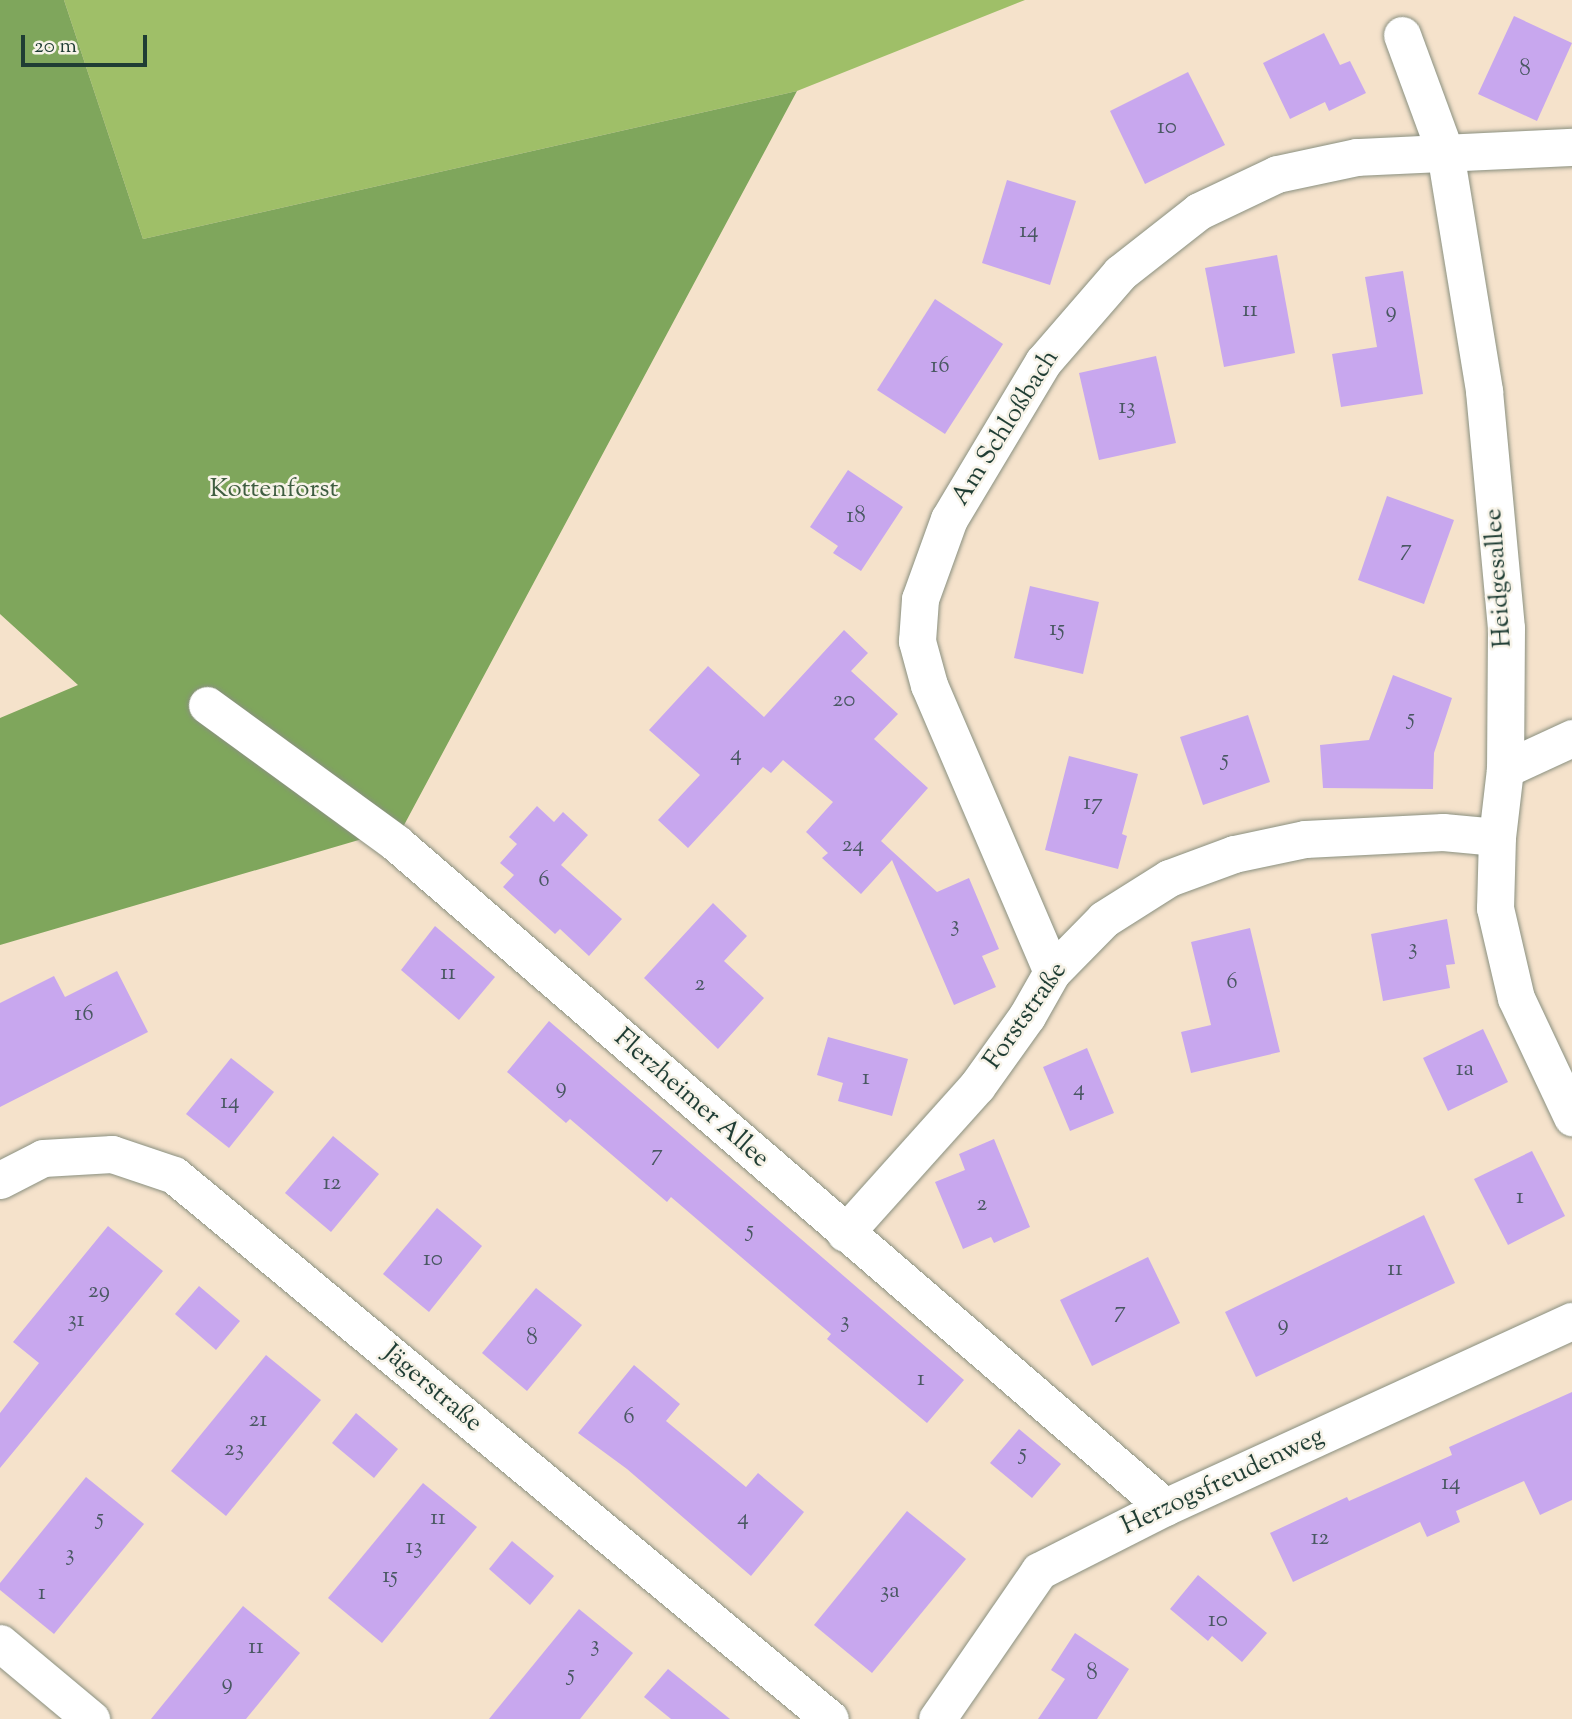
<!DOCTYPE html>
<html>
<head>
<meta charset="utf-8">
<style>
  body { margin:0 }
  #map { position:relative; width:1572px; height:1719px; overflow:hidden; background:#f5e2cb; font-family:"Sorts Mill Goudy",serif }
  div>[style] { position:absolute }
  .green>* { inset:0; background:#9fbf68 }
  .forest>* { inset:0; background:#7fa65c }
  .building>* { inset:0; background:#c8a7ee }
  .roads { filter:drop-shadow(0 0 2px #8a9080) drop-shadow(0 0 2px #8a9080) }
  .minor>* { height:37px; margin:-18.5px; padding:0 18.5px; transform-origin:18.5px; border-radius:18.5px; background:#fff }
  span { translate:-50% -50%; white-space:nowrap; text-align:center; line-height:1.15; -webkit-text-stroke:5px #f7f3e8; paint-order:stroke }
  .number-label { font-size:23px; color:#495862 }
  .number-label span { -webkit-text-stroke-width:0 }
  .street-label { font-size:26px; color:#1f3d34 }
  .park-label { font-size:26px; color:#3f5e41 }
  .scale { position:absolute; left:21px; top:35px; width:126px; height:32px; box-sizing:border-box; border:4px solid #1f3d34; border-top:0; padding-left:9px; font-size:21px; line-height:24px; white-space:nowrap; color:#1f3d34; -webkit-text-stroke:5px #f7f3e8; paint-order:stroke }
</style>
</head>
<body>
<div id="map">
  <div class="green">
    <i style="clip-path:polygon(64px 0,1025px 0,797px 91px,143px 239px)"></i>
  </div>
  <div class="forest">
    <i style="clip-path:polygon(0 0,64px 0,143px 239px,797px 91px,403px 827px,0 945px,0 718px,78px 685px,0 614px)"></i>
  </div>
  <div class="building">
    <i style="clip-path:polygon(1514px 16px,1572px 43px,1537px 121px,1478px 94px)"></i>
    <i style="clip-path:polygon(1324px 33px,1340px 65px,1350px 61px,1366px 93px,1329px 111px,1325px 102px,1290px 119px,1263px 63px)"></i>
    <i style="clip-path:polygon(1188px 72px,1225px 145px,1145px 184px,1110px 111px)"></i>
    <i style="clip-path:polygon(1007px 180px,1076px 201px,1050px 285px,982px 263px)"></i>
    <i style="clip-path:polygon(1277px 255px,1295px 353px,1224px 367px,1205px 268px)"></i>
    <i style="clip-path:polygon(1403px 271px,1423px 394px,1341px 407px,1332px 354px,1377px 347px,1365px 277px)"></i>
    <i style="clip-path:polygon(935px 299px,1003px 344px,945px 434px,877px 390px)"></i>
    <i style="clip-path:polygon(1156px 356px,1176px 443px,1099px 460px,1079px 373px)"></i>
    <i style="clip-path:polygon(848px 470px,903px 507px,861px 571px,833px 553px,838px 546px,810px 527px)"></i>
    <i style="clip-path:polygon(1387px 496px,1454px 520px,1424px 604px,1358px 580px)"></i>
    <i style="clip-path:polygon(1030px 586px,1099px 602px,1083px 674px,1014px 658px)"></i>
    <i style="clip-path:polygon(844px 630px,868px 653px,851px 671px,898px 714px,874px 739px,928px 788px,881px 841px,937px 892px,969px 878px,999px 949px,982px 956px,996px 987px,954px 1005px,892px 860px,861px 894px,822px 858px,828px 853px,806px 832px,833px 802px,783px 760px,771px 773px,763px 767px,688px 848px,658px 820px,700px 775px,649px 730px,708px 666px,764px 717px)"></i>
    <i style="clip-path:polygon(1393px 675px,1452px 698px,1434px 753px,1433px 789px,1323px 788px,1320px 745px,1369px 740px)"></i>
    <i style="clip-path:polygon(1248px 715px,1270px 782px,1203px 805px,1180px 737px)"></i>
    <i style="clip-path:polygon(1069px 756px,1138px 774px,1122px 834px,1127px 836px,1118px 869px,1045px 850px)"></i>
    <i style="clip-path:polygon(537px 806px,554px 822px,563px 812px,588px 835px,561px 865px,622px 919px,589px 956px,560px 929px,555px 934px,503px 887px,514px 875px,500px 863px,517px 844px,509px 837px)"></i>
    <i style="clip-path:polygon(713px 903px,747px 936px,724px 961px,764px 998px,718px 1049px,644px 978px)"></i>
    <i style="clip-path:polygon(1447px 919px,1455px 964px,1446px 965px,1450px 988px,1383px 1001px,1371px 934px)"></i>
    <i style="clip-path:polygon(435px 926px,495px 977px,459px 1020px,401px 970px)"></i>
    <i style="clip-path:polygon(1250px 928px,1280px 1052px,1191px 1073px,1181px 1032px,1211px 1025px,1191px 942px)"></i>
    <i style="clip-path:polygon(117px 971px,148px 1032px,0 1107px,0 1003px,54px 976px,65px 997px)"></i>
    <i style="clip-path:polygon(549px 1021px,964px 1380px,927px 1423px,827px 1339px,831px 1334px,671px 1197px,667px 1202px,570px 1119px,566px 1123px,507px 1072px)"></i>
    <i style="clip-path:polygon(1483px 1029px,1508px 1082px,1448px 1111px,1423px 1058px)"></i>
    <i style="clip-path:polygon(828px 1037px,908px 1059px,892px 1116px,838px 1101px,843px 1083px,817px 1075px)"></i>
    <i style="clip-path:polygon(1087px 1048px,1114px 1113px,1070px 1131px,1043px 1067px)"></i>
    <i style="clip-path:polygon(231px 1058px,274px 1092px,229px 1148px,186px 1114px)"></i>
    <i style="clip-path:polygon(333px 1136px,379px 1174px,331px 1232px,285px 1193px)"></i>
    <i style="clip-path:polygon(994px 1139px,1030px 1227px,994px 1243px,991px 1237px,963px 1249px,935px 1182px,965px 1170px,959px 1154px)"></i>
    <i style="clip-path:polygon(1532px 1151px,1565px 1216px,1508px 1245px,1474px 1179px)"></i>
    <i style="clip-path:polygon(437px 1208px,482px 1246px,429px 1312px,383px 1274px)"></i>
    <i style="clip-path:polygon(1424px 1215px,1455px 1283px,1256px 1377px,1225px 1312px)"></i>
    <i style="clip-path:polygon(108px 1226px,163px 1271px,0 1468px,0 1413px,39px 1363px,13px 1342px)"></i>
    <i style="clip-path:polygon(1148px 1257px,1180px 1323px,1092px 1366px,1060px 1300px)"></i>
    <i style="clip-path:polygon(199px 1286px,240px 1321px,216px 1350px,175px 1314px)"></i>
    <i style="clip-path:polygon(536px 1288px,582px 1325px,527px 1391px,482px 1353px)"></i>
    <i style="clip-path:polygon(266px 1355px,321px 1400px,226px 1516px,171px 1471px)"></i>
    <i style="clip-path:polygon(634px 1365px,680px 1404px,666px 1421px,746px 1487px,758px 1473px,804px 1512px,751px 1576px,627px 1469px,578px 1433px)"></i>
    <i style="clip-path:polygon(1572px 1392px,1572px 1500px,1540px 1515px,1524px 1481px,1456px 1511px,1460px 1522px,1427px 1537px,1420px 1522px,1293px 1582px,1270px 1533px,1347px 1497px,1349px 1501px,1452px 1455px,1449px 1447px)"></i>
    <i style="clip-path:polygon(356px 1413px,398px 1449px,374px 1478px,332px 1443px)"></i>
    <i style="clip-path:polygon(1019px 1429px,1061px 1464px,1032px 1498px,990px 1463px)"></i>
    <i style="clip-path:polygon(86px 1477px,144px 1524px,54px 1634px,0 1590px,0 1583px)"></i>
    <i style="clip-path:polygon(423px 1483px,477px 1527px,382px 1643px,328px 1598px)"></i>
    <i style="clip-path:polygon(907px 1511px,966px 1559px,872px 1673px,814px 1625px)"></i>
    <i style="clip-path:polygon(512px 1541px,554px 1576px,530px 1605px,489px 1569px)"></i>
    <i style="clip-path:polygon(1198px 1575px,1267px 1633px,1242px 1662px,1212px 1636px,1208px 1641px,1170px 1609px)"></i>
    <i style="clip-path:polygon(243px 1606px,300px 1653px,246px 1719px,151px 1719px)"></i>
    <i style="clip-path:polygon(579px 1609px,633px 1653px,580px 1719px,489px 1719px)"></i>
    <i style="clip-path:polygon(1075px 1633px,1129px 1669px,1097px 1719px,1038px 1719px,1065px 1679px,1051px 1670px)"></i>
    <i style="clip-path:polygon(668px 1669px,730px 1719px,671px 1719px,644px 1697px)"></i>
  </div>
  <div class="roads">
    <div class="minor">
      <i style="left:1402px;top:35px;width:125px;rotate:69.8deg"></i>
      <i style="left:1445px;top:152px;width:242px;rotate:80.7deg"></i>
      <i style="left:1484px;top:391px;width:238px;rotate:84.7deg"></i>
      <i style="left:1506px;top:628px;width:141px;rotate:90.4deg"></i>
      <i style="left:1505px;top:769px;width:68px;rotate:96.7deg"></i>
      <i style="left:1497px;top:837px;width:71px;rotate:91.6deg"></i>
      <i style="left:1495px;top:908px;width:92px;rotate:76.9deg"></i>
      <i style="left:1516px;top:998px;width:132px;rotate:64.8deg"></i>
      <i style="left:207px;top:705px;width:234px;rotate:36.1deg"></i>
      <i style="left:396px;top:843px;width:1016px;rotate:40.81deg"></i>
      <i style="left:1505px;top:769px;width:74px;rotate:-24.8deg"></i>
      <i style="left:1052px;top:972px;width:312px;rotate:-113.2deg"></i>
      <i style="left:929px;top:685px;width:46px;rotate:-105.3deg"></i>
      <i style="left:917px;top:641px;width:42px;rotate:-85.9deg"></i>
      <i style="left:920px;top:599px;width:85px;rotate:-70.1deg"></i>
      <i style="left:949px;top:519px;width:183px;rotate:-59.1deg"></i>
      <i style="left:1043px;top:362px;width:118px;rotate:-49.1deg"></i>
      <i style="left:1120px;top:273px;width:100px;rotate:-38.1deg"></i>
      <i style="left:1199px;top:211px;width:86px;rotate:-25.4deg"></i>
      <i style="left:1277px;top:174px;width:82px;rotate:-12deg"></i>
      <i style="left:1357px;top:157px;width:215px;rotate:-2.7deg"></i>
      <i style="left:0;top:1180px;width:48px;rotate:-27.1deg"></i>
      <i style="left:43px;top:1158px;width:69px;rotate:-3.3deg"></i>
      <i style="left:112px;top:1154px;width:65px;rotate:18.7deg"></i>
      <i style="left:174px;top:1175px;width:852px;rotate:39.67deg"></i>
      <i style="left:845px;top:1233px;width:198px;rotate:-48.1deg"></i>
      <i style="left:977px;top:1086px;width:86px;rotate:-54.5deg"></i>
      <i style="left:1027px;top:1016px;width:51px;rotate:-60.4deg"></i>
      <i style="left:1052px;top:972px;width:74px;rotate:-45.5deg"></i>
      <i style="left:1104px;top:919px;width:77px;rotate:-32.2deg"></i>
      <i style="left:1169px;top:878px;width:69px;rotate:-20.3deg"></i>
      <i style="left:1234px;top:854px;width:73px;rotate:-11.9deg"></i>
      <i style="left:1305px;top:839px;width:138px;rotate:-2.9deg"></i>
      <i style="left:1443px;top:832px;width:54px;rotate:5.3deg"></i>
      <i style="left:0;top:1643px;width:119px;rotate:39.9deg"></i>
      <i style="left:937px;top:1719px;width:180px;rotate:-55.4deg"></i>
      <i style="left:1039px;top:1571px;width:141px;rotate:-26.9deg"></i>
      <i style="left:1165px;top:1507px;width:447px;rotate:-24.6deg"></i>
    </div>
  </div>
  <div class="number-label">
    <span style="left:1525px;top:70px">8</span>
    <span style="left:1167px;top:128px">10</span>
    <span style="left:1029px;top:232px">14</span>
    <span style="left:1250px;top:311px">11</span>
    <span style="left:1391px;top:312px">9</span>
    <span style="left:940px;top:367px">16</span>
    <span style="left:1127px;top:408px">13</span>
    <span style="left:856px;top:517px">18</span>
    <span style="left:1406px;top:550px">7</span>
    <span style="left:1057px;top:630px">15</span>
    <span style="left:844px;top:701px">20</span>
    <span style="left:1411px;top:719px">5</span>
    <span style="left:736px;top:755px">4</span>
    <span style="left:1225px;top:760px">5</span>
    <span style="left:1093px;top:804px">17</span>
    <span style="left:853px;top:846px">24</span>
    <span style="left:544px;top:881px">6</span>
    <span style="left:955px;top:926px">3</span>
    <span style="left:1413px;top:949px">3</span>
    <span style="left:448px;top:974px">11</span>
    <span style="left:1232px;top:983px">6</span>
    <span style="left:700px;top:985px">2</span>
    <span style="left:84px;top:1015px">16</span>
    <span style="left:1465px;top:1070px">1a</span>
    <span style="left:866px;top:1079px">1</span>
    <span style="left:561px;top:1088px">9</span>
    <span style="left:1079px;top:1090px">4</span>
    <span style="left:230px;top:1103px">14</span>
    <span style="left:657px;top:1155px">7</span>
    <span style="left:332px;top:1184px">12</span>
    <span style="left:1520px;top:1198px">1</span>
    <span style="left:982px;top:1205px">2</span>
    <span style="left:750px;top:1231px">5</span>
    <span style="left:433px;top:1260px">10</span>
    <span style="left:1395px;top:1270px">11</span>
    <span style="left:99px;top:1292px">29</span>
    <span style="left:1120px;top:1312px">7</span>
    <span style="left:76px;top:1321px">31</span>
    <span style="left:845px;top:1322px">3</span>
    <span style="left:1283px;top:1325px">9</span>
    <span style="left:532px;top:1339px">8</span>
    <span style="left:921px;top:1380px">1</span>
    <span style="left:629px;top:1418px">6</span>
    <span style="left:258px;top:1421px">21</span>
    <span style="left:234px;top:1450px">23</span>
    <span style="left:1023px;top:1454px">5</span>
    <span style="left:1451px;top:1484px">14</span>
    <span style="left:100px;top:1519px">5</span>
    <span style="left:438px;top:1519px">11</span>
    <span style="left:743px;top:1519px">4</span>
    <span style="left:1320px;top:1539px">12</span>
    <span style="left:414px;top:1548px">13</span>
    <span style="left:70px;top:1555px">3</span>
    <span style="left:390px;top:1577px">15</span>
    <span style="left:890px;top:1592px">3a</span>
    <span style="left:42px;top:1594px">1</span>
    <span style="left:1218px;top:1621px">10</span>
    <span style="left:595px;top:1646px">3</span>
    <span style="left:256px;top:1648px">11</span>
    <span style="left:1092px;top:1674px">8</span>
    <span style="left:571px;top:1675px">5</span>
    <span style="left:227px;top:1684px">9</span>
  </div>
  <div class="street-label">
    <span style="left:1006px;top:428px;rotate:-58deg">Am Schloßbach</span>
    <span style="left:1499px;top:578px;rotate:-94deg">Heidgesallee</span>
    <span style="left:1026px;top:1016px;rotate:-55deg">Forststraße</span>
    <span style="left:691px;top:1099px;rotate:41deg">Flerzheimer Allee</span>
    <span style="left:432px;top:1389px;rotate:40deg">Jägerstraße</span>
    <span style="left:1223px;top:1482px;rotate:-25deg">Herzogsfreudenweg</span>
  </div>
  <div class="park-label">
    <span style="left:274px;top:490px">Kottenforst</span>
  </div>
  <div class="scale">20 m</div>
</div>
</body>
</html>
